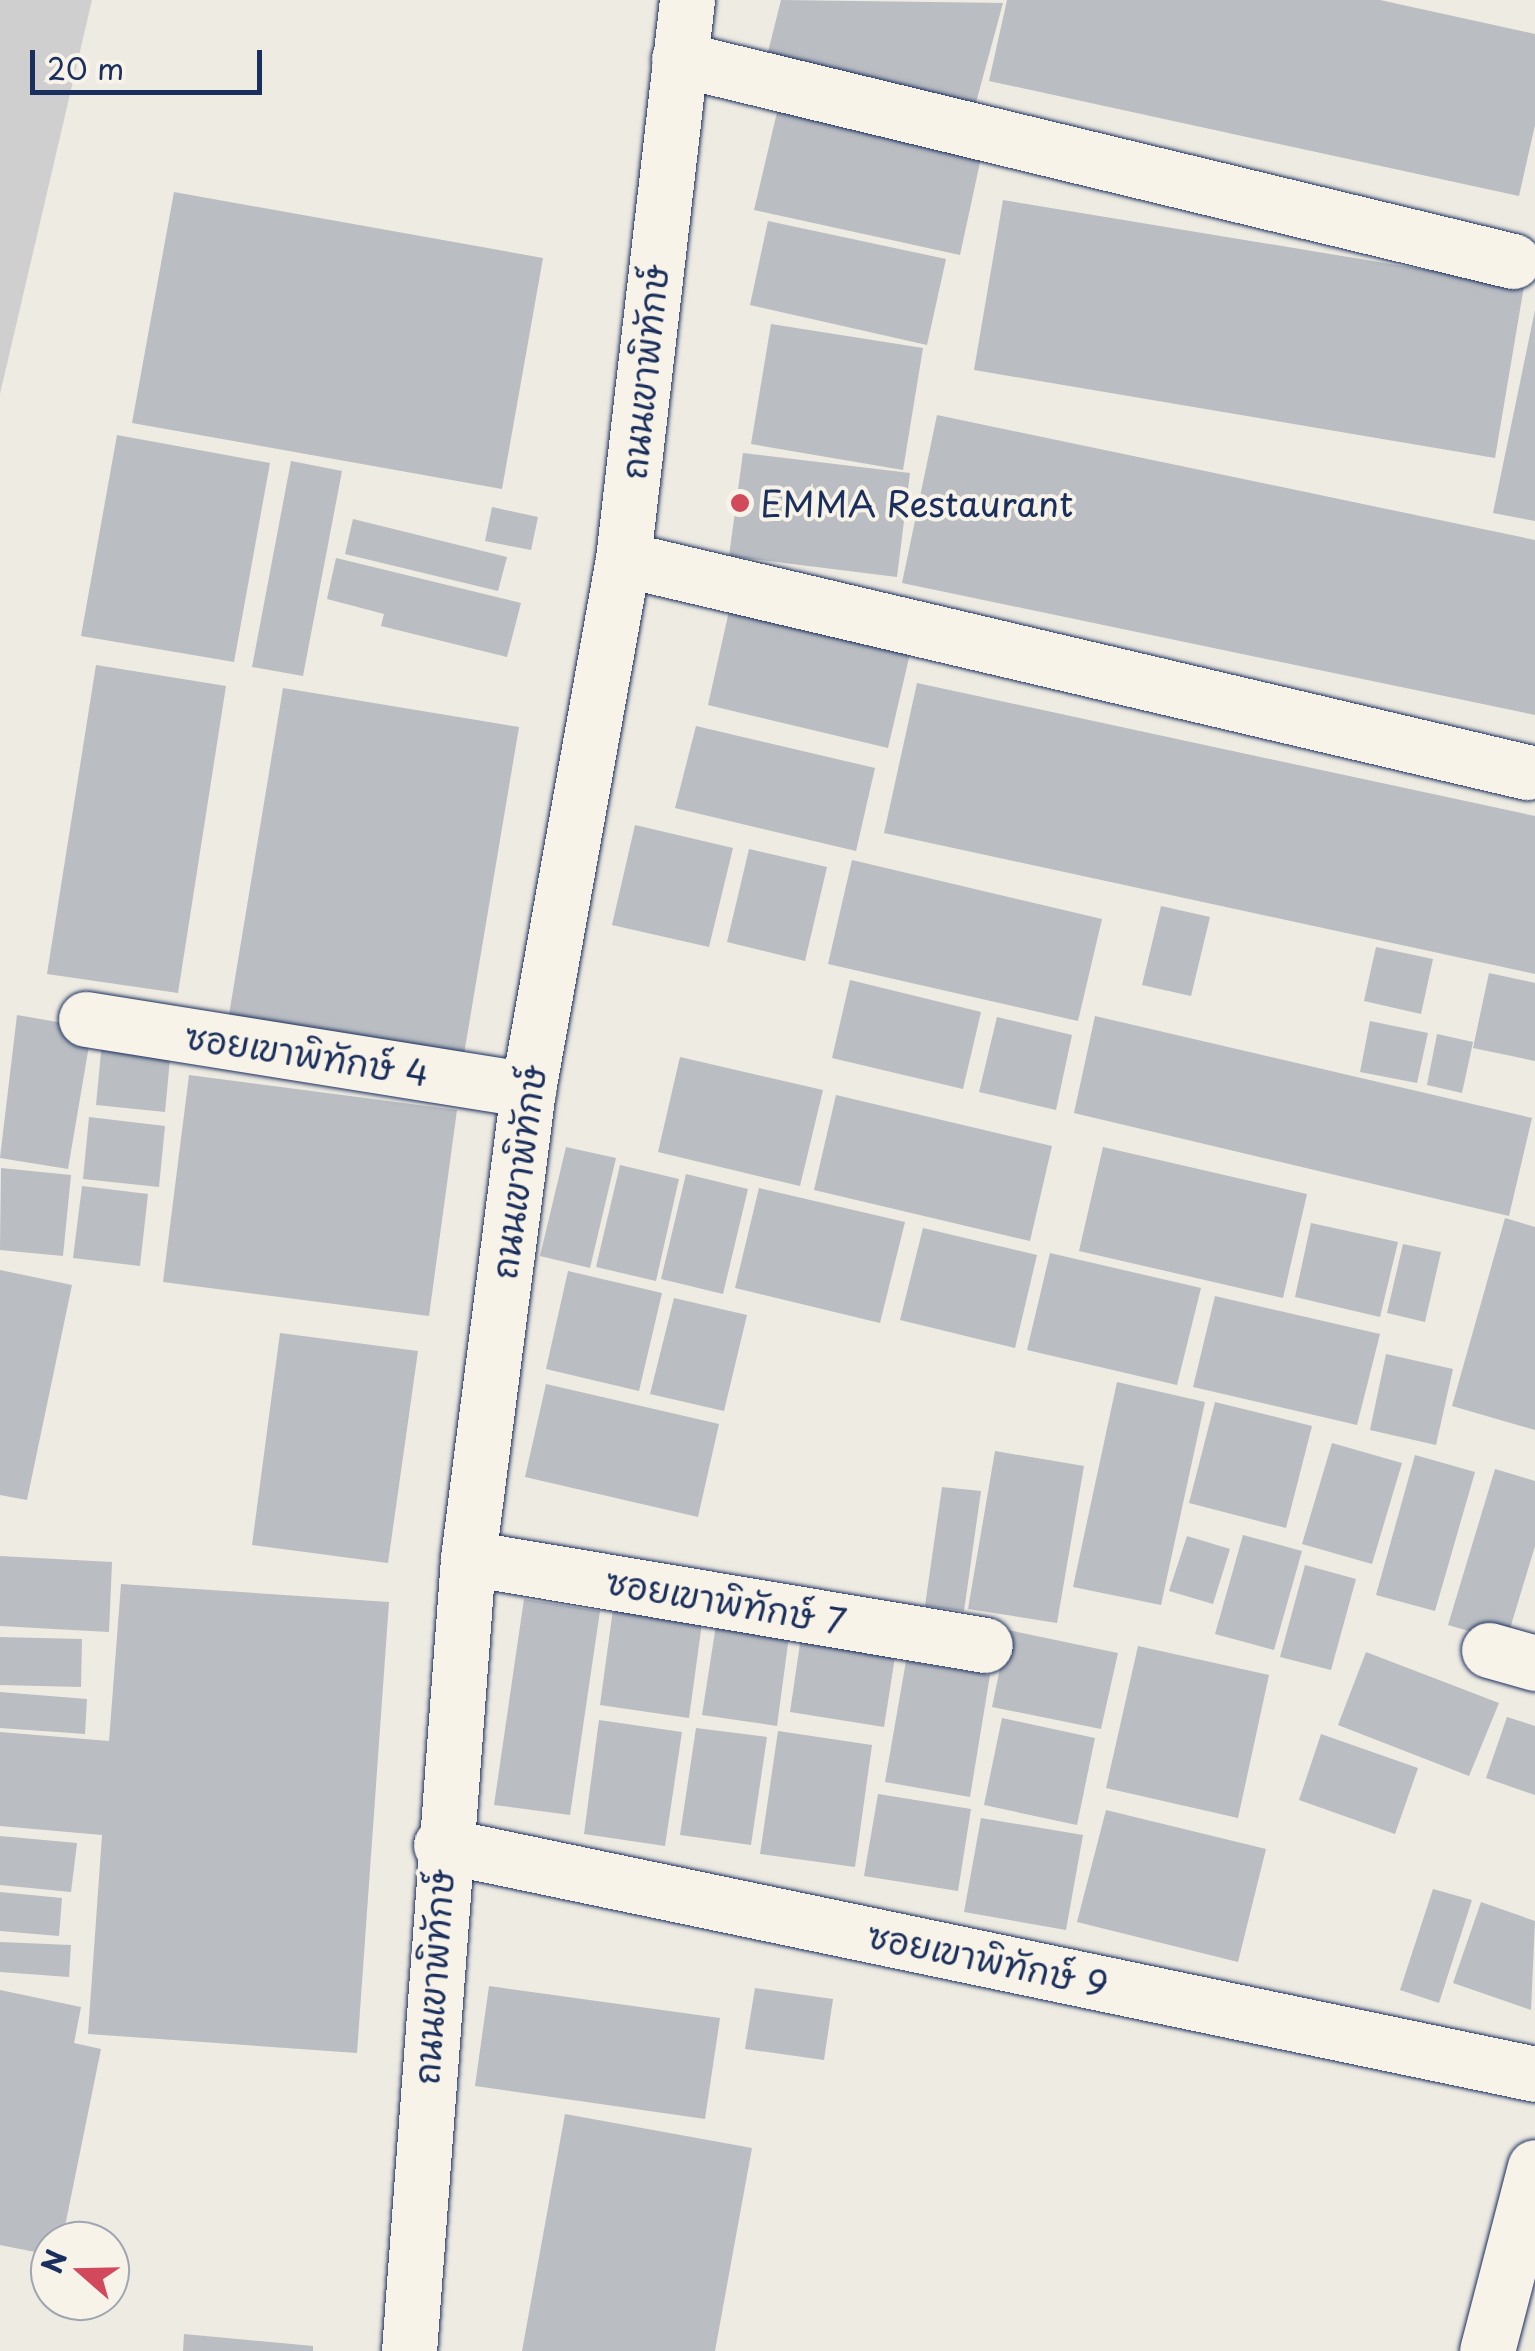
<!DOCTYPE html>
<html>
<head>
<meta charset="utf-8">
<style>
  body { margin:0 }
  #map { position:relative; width:1535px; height:2351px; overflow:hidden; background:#eeebe2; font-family:"Playpen Sans","Playpen Sans Thai",sans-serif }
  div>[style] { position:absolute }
  .green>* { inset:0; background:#cfcfcf }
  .building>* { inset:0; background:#babdc2 }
  .roads { filter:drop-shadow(0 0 2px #1b2f5e) drop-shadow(0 0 2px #1b2f5e) }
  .minor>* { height:55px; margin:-27.5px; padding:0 27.5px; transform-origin:27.5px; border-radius:27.5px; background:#f7f3e8 }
  .tertiary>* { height:55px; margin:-27.5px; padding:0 27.5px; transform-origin:27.5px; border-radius:27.5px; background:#f7f3e8 }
  .dots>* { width:28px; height:28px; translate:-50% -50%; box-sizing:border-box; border:5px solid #f7f3e8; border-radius:50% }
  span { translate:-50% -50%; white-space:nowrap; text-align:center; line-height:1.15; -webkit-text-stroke:8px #f7f3e8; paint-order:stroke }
  .street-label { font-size:35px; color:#1b2f5e }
  .poi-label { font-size:35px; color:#1b2f5e }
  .left { translate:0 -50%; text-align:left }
  .north { position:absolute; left:30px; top:2221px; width:100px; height:100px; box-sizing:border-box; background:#f7f3e8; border:2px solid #9fa5b1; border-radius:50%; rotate:290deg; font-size:28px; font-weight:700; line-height:40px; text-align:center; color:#1b2f5e }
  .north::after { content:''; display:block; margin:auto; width:35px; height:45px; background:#d1495b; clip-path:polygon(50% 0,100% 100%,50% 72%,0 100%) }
  .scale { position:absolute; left:30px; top:50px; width:232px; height:45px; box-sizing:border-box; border:5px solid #1b2f5e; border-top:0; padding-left:12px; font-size:30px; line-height:35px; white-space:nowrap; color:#1b2f5e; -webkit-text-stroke:8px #f7f3e8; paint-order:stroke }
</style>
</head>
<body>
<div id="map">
  <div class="green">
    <i style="clip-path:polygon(0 0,92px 0,0 394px)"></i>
  </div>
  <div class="building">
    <i style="clip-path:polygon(781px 0,1003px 3px,974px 110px,767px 56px)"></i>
    <i style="clip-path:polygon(1007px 0,1380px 0,1535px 34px,1535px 125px,1519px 196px,989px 81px)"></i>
    <i style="clip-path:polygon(778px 108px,982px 153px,960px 255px,754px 210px)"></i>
    <i style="clip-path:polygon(174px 192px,543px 258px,502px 489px,132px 423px)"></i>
    <i style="clip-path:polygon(1003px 200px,1524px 286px,1495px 458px,974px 370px)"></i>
    <i style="clip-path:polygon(768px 221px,946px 259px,927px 345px,750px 305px)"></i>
    <i style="clip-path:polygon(1535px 310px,1535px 521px,1493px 513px)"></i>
    <i style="clip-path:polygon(771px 324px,923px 348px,903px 470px,751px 444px)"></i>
    <i style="clip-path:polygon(937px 415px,1535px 540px,1535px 715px,902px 583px)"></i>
    <i style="clip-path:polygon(117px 435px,270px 463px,234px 662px,81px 636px)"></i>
    <i style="clip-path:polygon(743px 453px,910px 473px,897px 577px,729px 556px)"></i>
    <i style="clip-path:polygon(291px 461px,342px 471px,303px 676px,252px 667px)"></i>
    <i style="clip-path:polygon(492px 507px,538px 517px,531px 550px,485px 541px)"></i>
    <i style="clip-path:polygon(353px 519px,507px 557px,498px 591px,345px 554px)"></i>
    <i style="clip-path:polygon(336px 558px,521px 603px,507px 657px,381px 626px,384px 614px,327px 599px)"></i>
    <i style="clip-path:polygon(731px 602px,912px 645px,888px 748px,708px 705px)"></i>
    <i style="clip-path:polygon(96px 665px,226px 686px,178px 993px,47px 974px)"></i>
    <i style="clip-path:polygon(917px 683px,1535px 816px,1535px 974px,884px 833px)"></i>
    <i style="clip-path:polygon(283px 688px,519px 727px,462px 1066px,227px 1027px)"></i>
    <i style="clip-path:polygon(696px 726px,875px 768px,856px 851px,675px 808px)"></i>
    <i style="clip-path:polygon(635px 825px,733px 848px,709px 947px,612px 925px)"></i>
    <i style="clip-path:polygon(749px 849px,827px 867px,805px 961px,727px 942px)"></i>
    <i style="clip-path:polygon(852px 860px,1102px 919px,1078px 1021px,828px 964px)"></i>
    <i style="clip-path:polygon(1161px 906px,1210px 917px,1191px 996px,1142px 985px)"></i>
    <i style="clip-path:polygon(1376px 947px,1433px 959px,1421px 1014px,1364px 1001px)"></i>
    <i style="clip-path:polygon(1489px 973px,1535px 983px,1535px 1061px,1473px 1048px)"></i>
    <i style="clip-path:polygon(850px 980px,981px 1012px,963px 1089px,832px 1058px)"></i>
    <i style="clip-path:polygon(17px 1015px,92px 1028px,68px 1169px,0 1158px)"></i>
    <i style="clip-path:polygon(1095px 1016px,1532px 1118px,1509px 1216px,1074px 1113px)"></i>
    <i style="clip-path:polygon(997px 1017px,1072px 1035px,1056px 1110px,979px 1092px)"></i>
    <i style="clip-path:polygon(1370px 1021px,1428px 1033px,1417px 1083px,1360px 1072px)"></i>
    <i style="clip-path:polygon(1437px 1034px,1473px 1042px,1462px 1093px,1427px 1085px)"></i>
    <i style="clip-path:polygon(102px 1042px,171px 1048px,165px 1112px,96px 1105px)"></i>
    <i style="clip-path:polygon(680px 1057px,823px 1090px,800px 1186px,658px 1152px)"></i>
    <i style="clip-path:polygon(189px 1075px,457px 1110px,429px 1316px,163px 1282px)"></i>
    <i style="clip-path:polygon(836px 1095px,1052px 1146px,1030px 1241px,814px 1190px)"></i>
    <i style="clip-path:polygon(89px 1117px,165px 1126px,159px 1187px,83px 1179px)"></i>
    <i style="clip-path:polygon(566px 1147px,616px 1158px,590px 1268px,540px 1256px)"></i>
    <i style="clip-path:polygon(1103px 1147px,1307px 1194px,1283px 1298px,1079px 1251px)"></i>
    <i style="clip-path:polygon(620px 1165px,679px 1179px,656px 1281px,596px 1267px)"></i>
    <i style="clip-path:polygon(1px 1168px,71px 1175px,63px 1256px,0 1250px)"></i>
    <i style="clip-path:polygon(686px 1174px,748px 1189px,723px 1294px,661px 1279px)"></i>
    <i style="clip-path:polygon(82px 1186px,148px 1194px,140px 1266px,73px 1258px)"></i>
    <i style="clip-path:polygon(759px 1188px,905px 1222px,880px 1323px,735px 1288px)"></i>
    <i style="clip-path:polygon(1505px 1218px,1535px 1227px,1535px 1430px,1452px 1406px)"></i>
    <i style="clip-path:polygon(1311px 1223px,1398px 1242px,1380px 1317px,1295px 1297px)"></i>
    <i style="clip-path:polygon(923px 1228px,1037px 1255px,1015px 1348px,900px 1320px)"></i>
    <i style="clip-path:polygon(1403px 1244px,1441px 1252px,1425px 1322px,1387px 1313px)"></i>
    <i style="clip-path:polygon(1050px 1253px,1201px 1288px,1177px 1385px,1027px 1350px)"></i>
    <i style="clip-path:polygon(0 1270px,72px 1285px,27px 1500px,0 1495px)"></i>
    <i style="clip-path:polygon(568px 1271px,662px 1293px,639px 1391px,546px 1369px)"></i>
    <i style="clip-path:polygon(1215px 1296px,1380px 1334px,1357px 1425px,1193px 1387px)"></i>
    <i style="clip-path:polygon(674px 1298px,747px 1315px,724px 1411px,650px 1394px)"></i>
    <i style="clip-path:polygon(280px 1333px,418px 1351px,388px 1563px,252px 1545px)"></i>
    <i style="clip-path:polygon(1386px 1354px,1453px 1369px,1436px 1445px,1370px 1430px)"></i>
    <i style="clip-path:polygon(1117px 1382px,1205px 1402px,1161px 1605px,1073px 1587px)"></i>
    <i style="clip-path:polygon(546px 1384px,719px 1424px,698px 1517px,525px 1477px)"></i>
    <i style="clip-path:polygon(1215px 1402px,1312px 1426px,1286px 1528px,1189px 1503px)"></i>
    <i style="clip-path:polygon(1332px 1443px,1402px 1463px,1372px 1564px,1302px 1544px)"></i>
    <i style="clip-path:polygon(995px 1451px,1084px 1466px,1057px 1623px,968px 1609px)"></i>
    <i style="clip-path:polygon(1415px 1455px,1475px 1472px,1435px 1611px,1376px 1595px)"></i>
    <i style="clip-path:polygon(1495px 1469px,1535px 1481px,1535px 1546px,1506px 1642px,1448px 1625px)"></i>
    <i style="clip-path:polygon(942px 1487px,981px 1491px,964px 1611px,925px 1606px)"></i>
    <i style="clip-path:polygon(1243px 1535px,1302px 1551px,1274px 1650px,1215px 1634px)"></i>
    <i style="clip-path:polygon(1187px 1536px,1230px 1549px,1213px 1604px,1169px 1591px)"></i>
    <i style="clip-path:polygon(0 1556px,112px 1562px,109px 1632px,0 1626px)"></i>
    <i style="clip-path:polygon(1305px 1565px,1356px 1579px,1331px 1670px,1280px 1657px)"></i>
    <i style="clip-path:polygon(121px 1584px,389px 1602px,357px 2053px,88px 2034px,102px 1835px,0 1826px,0 1732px,109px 1741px)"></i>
    <i style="clip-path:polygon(524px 1599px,600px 1611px,570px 1815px,494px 1805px)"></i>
    <i style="clip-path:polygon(613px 1609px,702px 1623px,689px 1718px,600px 1705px)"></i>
    <i style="clip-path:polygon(716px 1625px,789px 1636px,777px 1726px,702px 1715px)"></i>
    <i style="clip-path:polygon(802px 1630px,897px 1644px,884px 1727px,790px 1712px)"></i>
    <i style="clip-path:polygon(1008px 1630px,1118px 1653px,1101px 1729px,992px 1707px)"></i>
    <i style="clip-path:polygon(0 1637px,82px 1639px,81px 1687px,0 1685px)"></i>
    <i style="clip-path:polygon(1138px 1646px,1269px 1675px,1238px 1818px,1106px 1788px)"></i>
    <i style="clip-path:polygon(1366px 1652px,1499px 1703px,1469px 1776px,1338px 1725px)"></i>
    <i style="clip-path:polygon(906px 1661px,990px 1675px,970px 1797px,885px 1782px)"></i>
    <i style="clip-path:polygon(0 1692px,87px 1699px,85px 1734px,0 1728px)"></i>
    <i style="clip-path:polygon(1507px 1717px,1535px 1726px,1535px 1795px,1486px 1778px)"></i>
    <i style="clip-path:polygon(1002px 1718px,1095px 1738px,1077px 1825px,984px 1805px)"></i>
    <i style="clip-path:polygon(599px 1720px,682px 1732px,665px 1846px,584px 1834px)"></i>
    <i style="clip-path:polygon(696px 1728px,767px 1737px,751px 1845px,680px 1835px)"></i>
    <i style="clip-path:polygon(778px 1731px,872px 1745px,855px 1867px,760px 1854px)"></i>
    <i style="clip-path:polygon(1321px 1734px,1418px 1768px,1395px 1834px,1299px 1800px)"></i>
    <i style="clip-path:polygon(878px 1794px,971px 1809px,958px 1891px,864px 1876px)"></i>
    <i style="clip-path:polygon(1106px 1810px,1266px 1849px,1238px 1962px,1077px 1922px)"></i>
    <i style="clip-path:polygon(981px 1818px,1083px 1835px,1066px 1930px,964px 1912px)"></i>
    <i style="clip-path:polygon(0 1836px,77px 1843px,71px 1892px,0 1885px)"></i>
    <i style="clip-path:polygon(1433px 1889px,1472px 1900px,1439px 2003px,1400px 1990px)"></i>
    <i style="clip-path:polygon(0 1892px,62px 1898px,59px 1936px,0 1931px)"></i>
    <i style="clip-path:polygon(1481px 1902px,1535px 1921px,1531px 2010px,1453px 1983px)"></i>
    <i style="clip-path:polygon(0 1942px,71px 1945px,69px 1977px,0 1972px)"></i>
    <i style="clip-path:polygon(489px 1986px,720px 2018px,705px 2119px,475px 2086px)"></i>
    <i style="clip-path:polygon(755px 1988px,833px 1999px,824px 2060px,745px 2049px)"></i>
    <i style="clip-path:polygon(0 1990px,81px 2007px,74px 2043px,101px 2049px,62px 2241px,50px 2241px,50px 2255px,0 2245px)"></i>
    <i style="clip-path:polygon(565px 2114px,752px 2148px,715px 2351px,522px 2351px)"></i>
    <i style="clip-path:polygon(184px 2334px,313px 2346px,313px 2351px,183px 2351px)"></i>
  </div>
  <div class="roads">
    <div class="minor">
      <i style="left:679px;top:59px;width:858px;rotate:13.62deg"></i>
      <i style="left:623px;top:559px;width:929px;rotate:13.26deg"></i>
      <i style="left:86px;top:1019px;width:448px;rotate:9.1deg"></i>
      <i style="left:468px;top:1558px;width:524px;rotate:9.55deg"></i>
      <i style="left:1489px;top:1650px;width:48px;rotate:15.8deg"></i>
      <i style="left:441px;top:1845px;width:1118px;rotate:11.82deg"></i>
      <i style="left:1487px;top:2351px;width:190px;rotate:-75.4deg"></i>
    </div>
    <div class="tertiary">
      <i style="left:409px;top:2351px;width:795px;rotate:-85.74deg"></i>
      <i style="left:468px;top:1558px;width:472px;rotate:-82.7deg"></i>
      <i style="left:528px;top:1090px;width:539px;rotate:-79.86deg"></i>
      <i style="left:623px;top:559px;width:563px;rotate:-83.47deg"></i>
    </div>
  </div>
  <div class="dots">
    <i style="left:740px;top:503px;background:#d1495b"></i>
  </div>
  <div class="street-label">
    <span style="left:644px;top:372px;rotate:-84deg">ถนนเขาพิทักษ์</span>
    <span style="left:307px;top:1054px;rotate:9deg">ซอยเขาพิทักษ์ 4</span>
    <span style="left:518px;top:1172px;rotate:-82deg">ถนนเขาพิทักษ์</span>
    <span style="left:726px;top:1601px;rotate:10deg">ซอยเขาพิทักษ์ 7</span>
    <span style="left:988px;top:1959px;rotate:12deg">ซอยเขาพิทักษ์ 9</span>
    <span style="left:433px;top:1977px;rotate:-86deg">ถนนเขาพิทักษ์</span>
  </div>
  <div class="poi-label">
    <span class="left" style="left:760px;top:503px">EMMA Restaurant</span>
  </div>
  <div class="north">N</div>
  <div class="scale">20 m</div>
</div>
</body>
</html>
